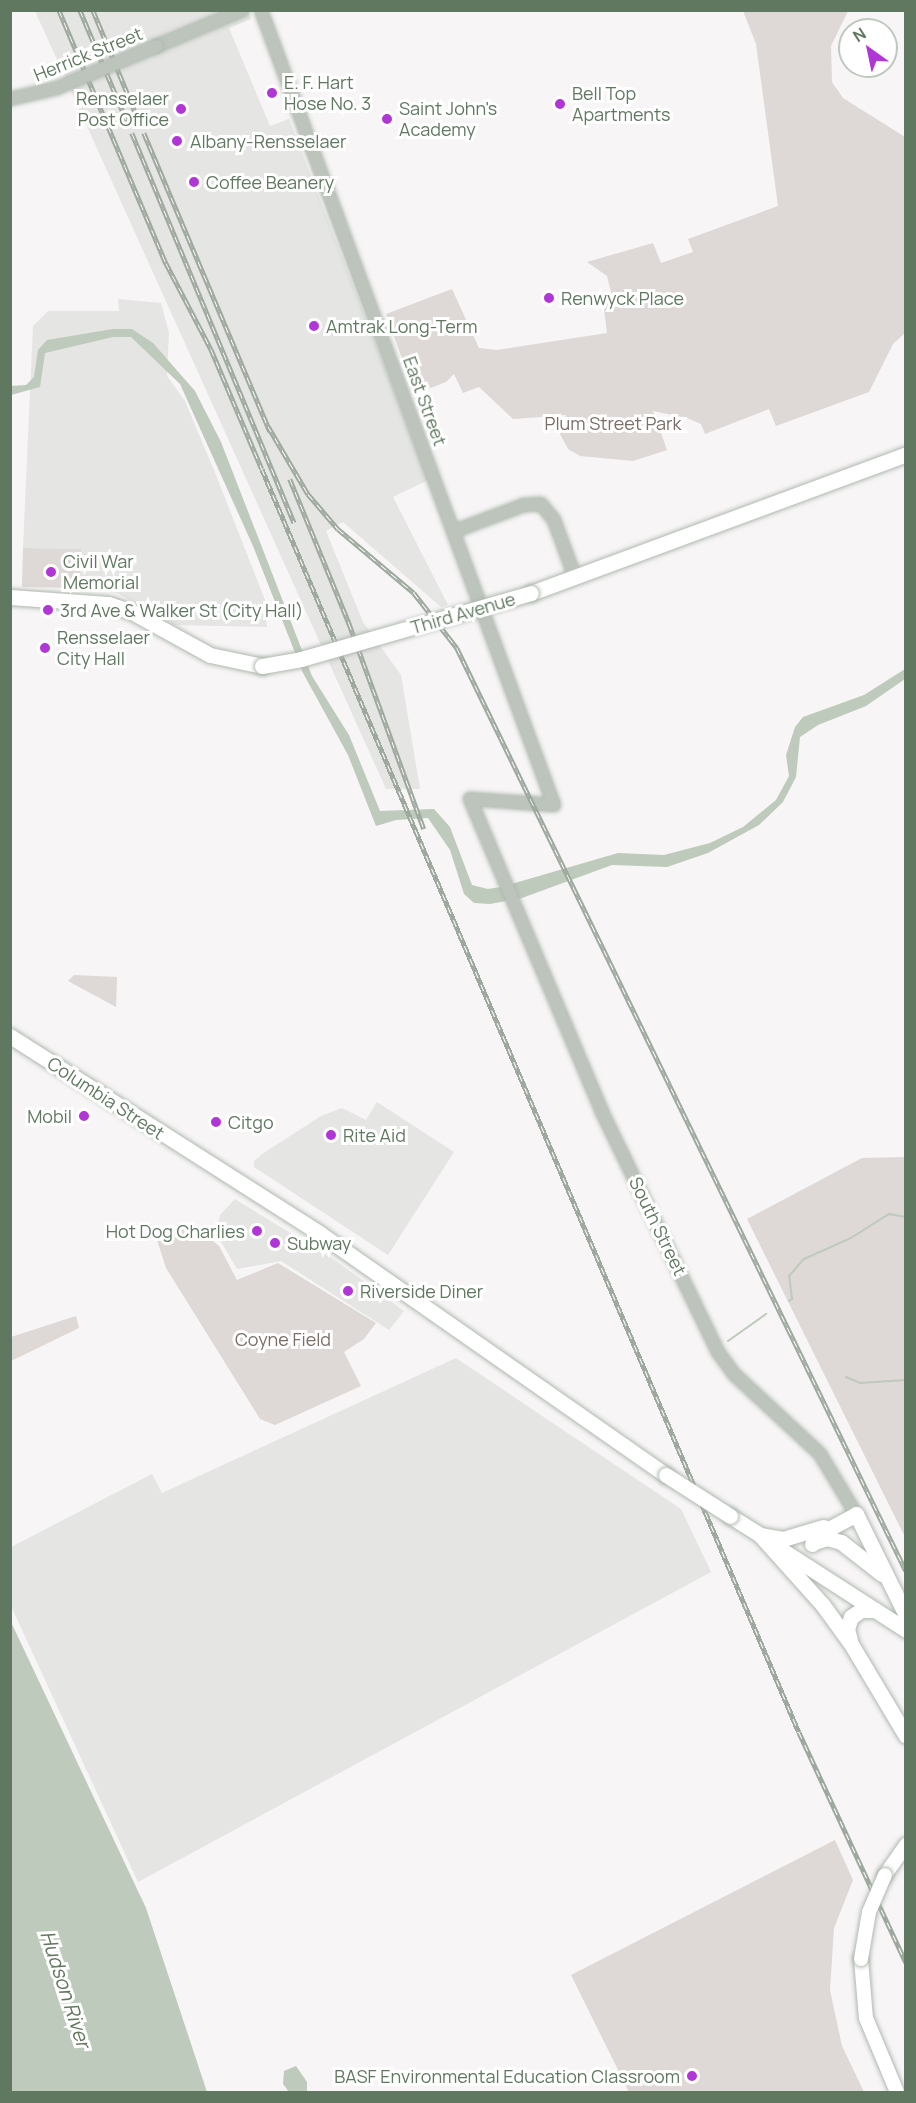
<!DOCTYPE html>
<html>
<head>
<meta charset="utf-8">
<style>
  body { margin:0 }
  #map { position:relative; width:916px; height:2103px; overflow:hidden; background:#f7f5f6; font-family:Manrope,sans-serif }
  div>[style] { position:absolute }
  .built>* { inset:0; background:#e5e5e4 }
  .green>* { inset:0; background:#ded8d6 }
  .water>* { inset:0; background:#becabb }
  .stream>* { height:2px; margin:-1px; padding:0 1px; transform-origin:1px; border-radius:1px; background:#becabb }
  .roads { filter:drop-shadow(0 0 2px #afb9af) drop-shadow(0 0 2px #afb9af) }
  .tertiary>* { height:12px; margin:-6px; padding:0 6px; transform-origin:6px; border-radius:6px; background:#bcc4bc }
  .secondary>* { height:14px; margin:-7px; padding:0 7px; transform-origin:7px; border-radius:7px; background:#fff }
  .primary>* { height:15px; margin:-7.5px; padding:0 7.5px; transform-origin:7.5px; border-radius:7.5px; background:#fff }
  .rail>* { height:4.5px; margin-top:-2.25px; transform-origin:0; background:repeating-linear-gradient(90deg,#fff 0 7px,#9da99d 0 14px); box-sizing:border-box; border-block:2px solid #9da99d }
  .bridges { filter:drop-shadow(0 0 2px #afb9af) drop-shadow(0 0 2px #afb9af) }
  .tertiary-bridge>* { height:12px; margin:-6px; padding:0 6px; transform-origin:6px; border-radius:6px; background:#bcc4bc }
  .secondary-bridge>* { height:14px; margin:-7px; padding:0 7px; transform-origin:7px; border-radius:7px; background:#fff }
  .primary-bridge>* { height:15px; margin:-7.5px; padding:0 7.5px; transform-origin:7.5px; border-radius:7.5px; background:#fff }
  .dots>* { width:16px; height:16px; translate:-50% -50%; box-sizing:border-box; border:3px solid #fff; border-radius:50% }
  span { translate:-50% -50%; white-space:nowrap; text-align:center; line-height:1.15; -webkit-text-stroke:6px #fff; paint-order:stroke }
  .street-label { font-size:18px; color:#607860 }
  .poi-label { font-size:18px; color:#607860 }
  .left { translate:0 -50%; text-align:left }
  .right { translate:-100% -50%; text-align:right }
  .park-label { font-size:18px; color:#7b6e67 }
  .water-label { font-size:20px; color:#64785f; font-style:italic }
  .frame { position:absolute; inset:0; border:12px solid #607860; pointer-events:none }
  .north { position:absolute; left:838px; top:18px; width:60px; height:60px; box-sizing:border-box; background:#fff; border:2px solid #bfc9bf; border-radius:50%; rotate:327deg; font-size:16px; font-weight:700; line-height:24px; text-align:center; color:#607860 }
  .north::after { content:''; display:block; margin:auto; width:21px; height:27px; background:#b036d6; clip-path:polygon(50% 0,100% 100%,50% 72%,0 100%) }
</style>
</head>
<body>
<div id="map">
  <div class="built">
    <i style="clip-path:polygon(35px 11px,248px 11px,251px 19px,229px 28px,270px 126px,289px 119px,428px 480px,393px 497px,448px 605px,441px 607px,343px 522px,326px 531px,363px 622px,401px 675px,420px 789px,386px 789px)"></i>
    <i style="clip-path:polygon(118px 299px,161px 303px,169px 333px,167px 376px,185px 401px,216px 475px,265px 600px,267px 627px,174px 625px,117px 593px,80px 588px,81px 549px,23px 548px,33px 326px,48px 311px,119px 311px)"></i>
    <i style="clip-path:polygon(377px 1102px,454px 1152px,388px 1255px,254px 1167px,254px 1161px,262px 1154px,321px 1116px,342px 1108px,366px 1120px)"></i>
    <i style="clip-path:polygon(235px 1199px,336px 1261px,404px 1311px,389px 1330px,281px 1261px,237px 1269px,216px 1233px,220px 1215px)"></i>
    <i style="clip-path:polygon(456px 1358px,681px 1509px,711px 1572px,138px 1882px,11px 1606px,11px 1547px,152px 1474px,162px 1493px)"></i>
  </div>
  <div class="green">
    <i style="clip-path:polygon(743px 11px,848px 11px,831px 46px,832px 82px,843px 98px,905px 137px,905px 333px,893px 344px,869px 392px,776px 426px,769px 409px,705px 434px,701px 424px,687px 418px,653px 411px,667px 450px,633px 461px,580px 456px,568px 449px,560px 434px,566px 415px,513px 419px,479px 387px,463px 393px,454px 374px,446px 382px,415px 394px,386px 314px,452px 289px,479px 348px,497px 350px,607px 333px,604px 309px,612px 296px,607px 276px,587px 262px,653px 243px,661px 263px,693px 252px,688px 239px,778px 206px,756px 44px)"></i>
    <i style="clip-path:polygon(23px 548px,81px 549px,80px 588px,22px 587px)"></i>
    <i style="clip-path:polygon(74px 975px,117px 977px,116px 1007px,68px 981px)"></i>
    <i style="clip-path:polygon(905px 1157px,906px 1157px,905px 1537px,747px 1219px,862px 1158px)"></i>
    <i style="clip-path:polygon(194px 1225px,219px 1246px,237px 1280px,278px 1263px,376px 1323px,364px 1339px,344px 1352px,361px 1386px,275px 1425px,260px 1419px,166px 1268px,157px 1240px)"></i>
    <i style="clip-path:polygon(76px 1316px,79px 1328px,11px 1361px,11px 1337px)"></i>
    <i style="clip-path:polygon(835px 1840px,853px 1880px,834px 1928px,830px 1990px,842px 2046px,864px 2092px,629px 2092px,571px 1975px)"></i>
  </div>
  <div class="water">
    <i style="clip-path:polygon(113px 329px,132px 329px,153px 343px,195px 391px,221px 442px,312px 676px,349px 735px,380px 811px,434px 809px,450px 827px,472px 885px,488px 889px,501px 887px,618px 853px,664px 855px,710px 843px,743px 827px,776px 800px,789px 776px,786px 755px,795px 727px,803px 717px,864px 695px,905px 669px,905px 679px,866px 706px,818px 725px,800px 737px,796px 777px,783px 802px,759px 825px,708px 853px,667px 867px,612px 865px,522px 898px,490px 904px,474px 903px,464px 894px,450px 850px,428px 818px,396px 820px,376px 826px,348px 755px,303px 673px,253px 546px,180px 384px,131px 337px,113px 337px,45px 353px,40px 387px,11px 395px,10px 386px,26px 385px,34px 377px,38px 350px,47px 340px)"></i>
    <i style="clip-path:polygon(10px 1620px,146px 1908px,207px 2092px,11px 2092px)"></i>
    <i style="clip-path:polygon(296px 2066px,307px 2082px,307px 2092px,289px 2092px,283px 2084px,284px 2071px)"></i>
  </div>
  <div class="stream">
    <i style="left:789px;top:1301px;width:4px;rotate:-34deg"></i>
    <i style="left:792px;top:1299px;width:23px;rotate:-97deg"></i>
    <i style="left:789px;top:1276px;width:23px;rotate:-49deg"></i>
    <i style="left:804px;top:1259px;width:51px;rotate:-24.1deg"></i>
    <i style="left:851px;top:1238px;width:45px;rotate:-32.3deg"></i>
    <i style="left:889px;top:1214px;width:17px;rotate:10deg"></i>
    <i style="left:728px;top:1341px;width:47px;rotate:-35.4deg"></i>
    <i style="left:846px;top:1377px;width:15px;rotate:23deg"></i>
    <i style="left:860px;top:1383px;width:46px;rotate:-3.7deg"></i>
  </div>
  <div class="roads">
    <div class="tertiary">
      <i style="left:261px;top:10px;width:847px;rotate:69.77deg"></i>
      <i style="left:554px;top:805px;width:84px;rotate:-175.9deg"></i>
      <i style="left:470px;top:799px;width:340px;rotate:67.1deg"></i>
      <i style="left:602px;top:1112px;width:267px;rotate:64.2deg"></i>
      <i style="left:718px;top:1352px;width:29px;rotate:54deg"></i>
      <i style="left:735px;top:1375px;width:116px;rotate:42.9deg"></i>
      <i style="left:820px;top:1454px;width:70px;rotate:59deg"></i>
      <i style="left:157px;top:46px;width:93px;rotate:-22.7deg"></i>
      <i style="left:455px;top:531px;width:74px;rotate:-20.6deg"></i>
      <i style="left:524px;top:505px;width:17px;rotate:-3deg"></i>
      <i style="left:541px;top:504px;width:21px;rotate:51deg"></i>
      <i style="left:554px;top:520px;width:61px;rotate:69.8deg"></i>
    </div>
    <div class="secondary">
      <i style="left:885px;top:1875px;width:37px;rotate:-55deg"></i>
      <i style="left:861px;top:1959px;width:59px;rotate:85.2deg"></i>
      <i style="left:866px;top:2018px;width:80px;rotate:67.3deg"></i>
    </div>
    <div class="primary">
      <i style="left:531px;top:593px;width:400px;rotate:-20.3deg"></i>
      <i style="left:10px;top:597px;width:98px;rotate:4.1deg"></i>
      <i style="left:108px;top:604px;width:23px;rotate:18deg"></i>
      <i style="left:130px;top:611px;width:91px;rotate:28.8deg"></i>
      <i style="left:210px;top:655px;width:53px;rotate:11.9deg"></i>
      <i style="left:10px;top:1036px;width:366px;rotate:32.5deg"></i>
      <i style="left:319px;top:1233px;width:423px;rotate:34.9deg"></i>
      <i style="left:730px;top:1516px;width:36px;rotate:32deg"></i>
      <i style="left:760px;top:1535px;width:93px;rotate:48.1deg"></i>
      <i style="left:822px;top:1604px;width:49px;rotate:54.1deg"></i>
      <i style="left:851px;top:1644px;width:107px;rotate:59.1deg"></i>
      <i style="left:760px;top:1535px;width:23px;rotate:10deg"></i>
      <i style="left:783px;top:1539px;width:42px;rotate:-16.7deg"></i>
      <i style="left:814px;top:1542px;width:14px;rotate:-17deg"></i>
      <i style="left:827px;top:1538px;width:15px;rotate:16deg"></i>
      <i style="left:841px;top:1542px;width:52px;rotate:38deg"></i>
      <i style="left:812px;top:1544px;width:14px;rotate:-51deg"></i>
      <i style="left:821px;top:1533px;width:40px;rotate:-28deg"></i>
      <i style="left:856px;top:1514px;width:113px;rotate:63.7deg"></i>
      <i style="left:782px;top:1550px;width:148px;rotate:32.8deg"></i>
      <i style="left:850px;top:1640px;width:11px;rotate:-105deg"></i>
      <i style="left:847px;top:1629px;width:13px;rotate:-72deg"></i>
      <i style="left:851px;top:1617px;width:12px;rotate:-35deg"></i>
      <i style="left:861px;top:1610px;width:14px"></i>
    </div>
  </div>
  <div class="rail">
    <i style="left:59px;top:10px;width:275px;rotate:67.1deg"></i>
    <i style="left:166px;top:263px;width:97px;rotate:62.4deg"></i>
    <i style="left:211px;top:349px;width:130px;rotate:67deg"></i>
    <i style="left:262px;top:469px;width:1372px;rotate:66.97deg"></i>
    <i style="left:799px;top:1732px;width:254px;rotate:65.1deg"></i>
    <i style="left:80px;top:10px;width:121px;rotate:67.1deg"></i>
    <i style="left:93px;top:10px;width:120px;rotate:67.5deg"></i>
    <i style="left:132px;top:133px;width:422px;rotate:67.4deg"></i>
    <i style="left:144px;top:133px;width:324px;rotate:67.1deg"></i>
    <i style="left:268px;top:426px;width:79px;rotate:59.5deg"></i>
    <i style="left:308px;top:494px;width:46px;rotate:49.4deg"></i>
    <i style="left:338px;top:529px;width:99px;rotate:40.1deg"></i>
    <i style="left:414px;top:593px;width:70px;rotate:52deg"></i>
    <i style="left:457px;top:648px;width:1026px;rotate:64.06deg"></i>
    <i style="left:290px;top:479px;width:156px;rotate:67.7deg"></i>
    <i style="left:349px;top:623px;width:219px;rotate:70deg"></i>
  </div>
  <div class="bridges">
    <div class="tertiary-bridge">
      <i style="left:10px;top:99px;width:48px;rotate:-13.2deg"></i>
      <i style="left:57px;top:88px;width:108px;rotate:-22.8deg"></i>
    </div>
    <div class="secondary-bridge">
      <i style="left:861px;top:1959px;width:48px;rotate:-80.3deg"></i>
      <i style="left:869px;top:1912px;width:40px;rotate:-66.6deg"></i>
    </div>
    <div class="primary-bridge">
      <i style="left:262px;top:666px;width:40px;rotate:-10deg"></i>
      <i style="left:301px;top:659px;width:239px;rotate:-16deg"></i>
      <i style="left:666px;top:1475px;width:76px;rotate:32.6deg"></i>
    </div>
  </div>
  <div class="dots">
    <i style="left:272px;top:93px;background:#b036d6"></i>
    <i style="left:560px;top:104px;background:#b036d6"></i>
    <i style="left:181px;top:109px;background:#b036d6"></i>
    <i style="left:387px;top:119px;background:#b036d6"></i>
    <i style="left:177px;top:141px;background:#b036d6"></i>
    <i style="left:194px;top:182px;background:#b036d6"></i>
    <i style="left:549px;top:298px;background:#b036d6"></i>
    <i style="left:314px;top:326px;background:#b036d6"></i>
    <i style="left:51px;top:572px;background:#b036d6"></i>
    <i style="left:48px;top:610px;background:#b036d6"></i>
    <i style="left:45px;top:648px;background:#b036d6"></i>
    <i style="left:84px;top:1116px;background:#b036d6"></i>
    <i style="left:216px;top:1122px;background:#b036d6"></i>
    <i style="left:331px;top:1135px;background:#b036d6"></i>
    <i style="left:257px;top:1231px;background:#b036d6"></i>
    <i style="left:275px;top:1243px;background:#b036d6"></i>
    <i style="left:348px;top:1291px;background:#b036d6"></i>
    <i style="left:692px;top:2076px;background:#b036d6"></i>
  </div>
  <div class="street-label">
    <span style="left:88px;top:54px;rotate:-22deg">Herrick Street</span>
    <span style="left:425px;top:401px;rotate:70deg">East Street</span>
    <span style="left:463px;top:613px;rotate:-16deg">Third Avenue</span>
    <span style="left:106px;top:1098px;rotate:33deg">Columbia Street</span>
    <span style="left:658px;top:1226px;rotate:64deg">South Street</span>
  </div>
  <div class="poi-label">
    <span class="left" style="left:284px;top:93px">E. F. Hart<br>Hose No. 3</span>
    <span class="left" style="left:572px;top:104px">Bell Top<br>Apartments</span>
    <span class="right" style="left:169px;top:109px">Rensselaer<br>Post Office</span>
    <span class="left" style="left:399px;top:119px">Saint John's<br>Academy</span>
    <span class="left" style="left:190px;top:141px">Albany-Rensselaer</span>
    <span class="left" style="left:206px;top:182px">Coffee Beanery</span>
    <span class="left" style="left:561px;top:298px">Renwyck Place</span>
    <span class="left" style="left:326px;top:326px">Amtrak Long-Term</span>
    <span class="left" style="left:63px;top:572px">Civil War<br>Memorial</span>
    <span class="left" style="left:60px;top:610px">3rd Ave &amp; Walker St (City Hall)</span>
    <span class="left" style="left:57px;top:648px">Rensselaer<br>City Hall</span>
    <span class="right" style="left:72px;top:1116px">Mobil</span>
    <span class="left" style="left:228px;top:1122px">Citgo</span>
    <span class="left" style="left:343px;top:1135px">Rite Aid</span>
    <span class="right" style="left:245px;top:1231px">Hot Dog Charlies</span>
    <span class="left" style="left:287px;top:1243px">Subway</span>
    <span class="left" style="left:360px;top:1291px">Riverside Diner</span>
    <span class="right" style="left:680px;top:2076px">BASF Environmental Education Classroom</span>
  </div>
  <div class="park-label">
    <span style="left:613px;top:423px">Plum Street Park</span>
    <span style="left:283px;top:1339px">Coyne Field</span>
  </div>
  <div class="water-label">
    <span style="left:66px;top:1989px;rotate:72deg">Hudson River</span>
  </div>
  <div class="frame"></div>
  <div class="north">N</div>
</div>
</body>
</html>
